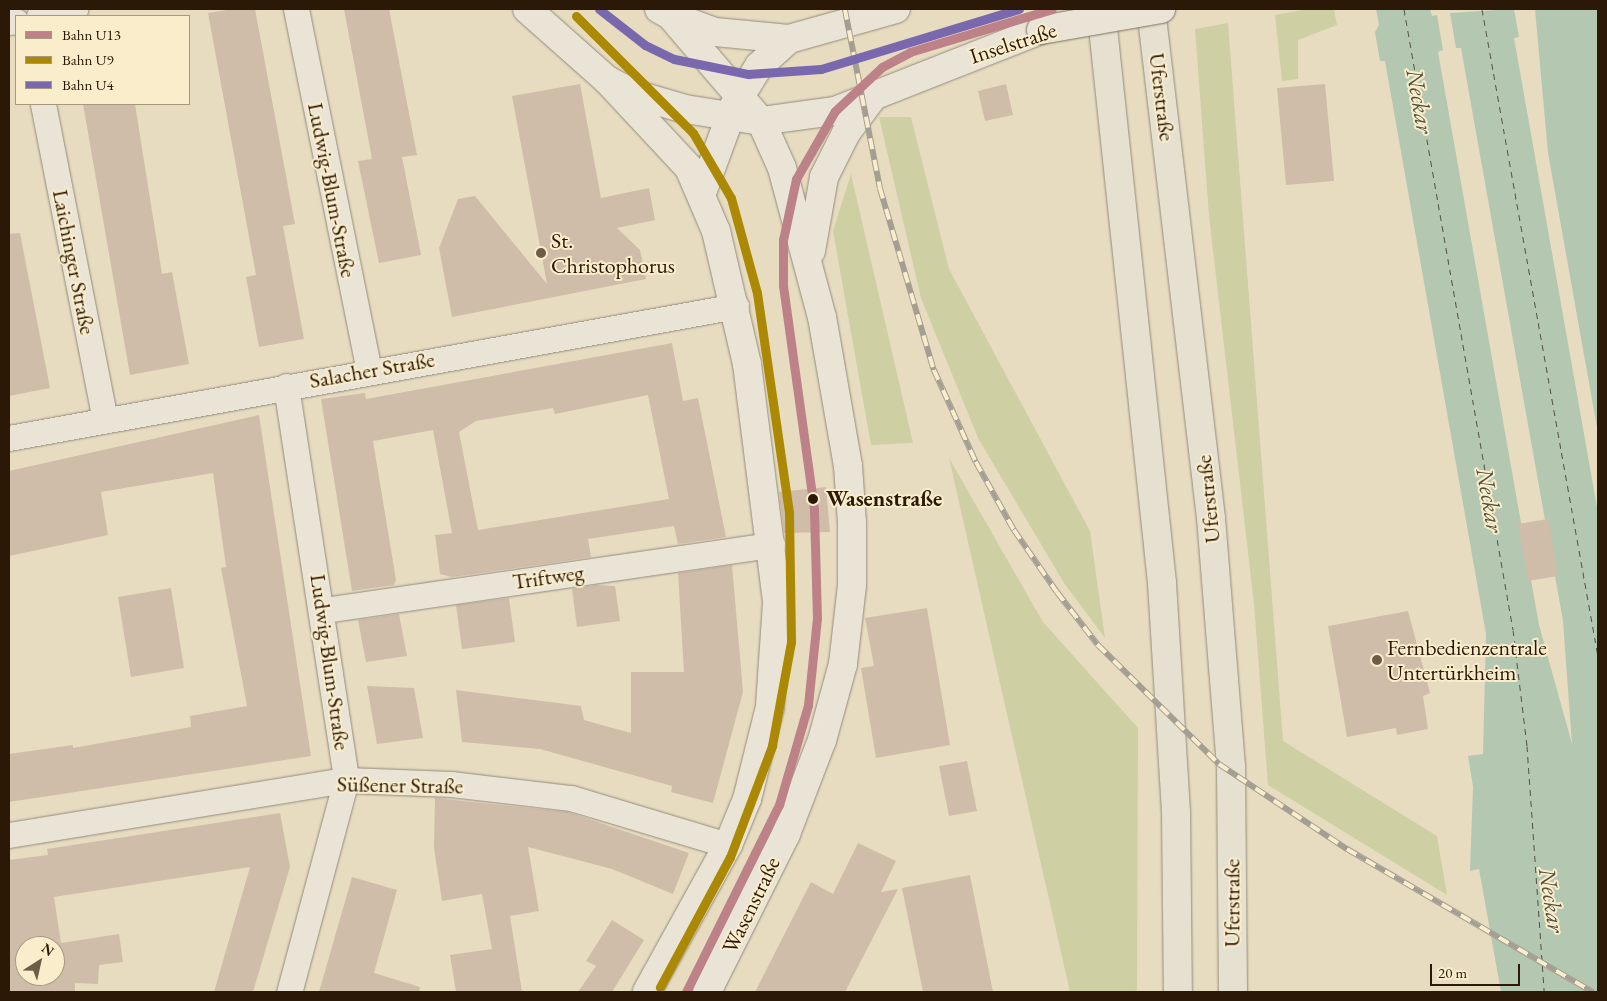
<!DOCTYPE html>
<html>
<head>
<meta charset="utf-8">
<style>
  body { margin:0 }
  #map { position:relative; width:1607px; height:1001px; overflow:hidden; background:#e7dcc0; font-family:"EB Garamond",serif }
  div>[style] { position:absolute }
  .green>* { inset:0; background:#cfcfa4 }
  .water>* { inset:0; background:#b3c7b1 }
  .ferry>* { height:1px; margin-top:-0.5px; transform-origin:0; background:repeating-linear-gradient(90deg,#54523f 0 6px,transparent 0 11px) }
  .building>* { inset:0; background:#d0bda9 }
  .roads { filter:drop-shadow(0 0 1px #938b7a) drop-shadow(0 0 1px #938b7a) }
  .street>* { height:25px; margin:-12.5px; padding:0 12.5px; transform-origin:12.5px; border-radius:12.5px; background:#eae4d7 }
  .secondary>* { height:28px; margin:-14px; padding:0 14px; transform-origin:14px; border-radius:14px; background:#eae4d7 }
  .highway>* { height:28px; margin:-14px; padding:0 14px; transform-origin:14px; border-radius:14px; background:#e6e0d0 }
  .rail>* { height:5.5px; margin-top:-2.75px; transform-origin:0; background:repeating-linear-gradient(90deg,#f9edcc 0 11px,#a59f93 0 22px); box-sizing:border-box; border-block:1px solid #a59f93 }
  .bridges { filter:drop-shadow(0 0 1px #7a7160) drop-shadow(0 0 1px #7a7160) }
  .secondary-bridge>* { height:28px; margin:-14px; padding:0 14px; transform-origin:14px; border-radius:14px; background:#eae4d7 }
  .rail-1>* { height:9px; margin:-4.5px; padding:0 4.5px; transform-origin:4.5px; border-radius:4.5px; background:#bd8288 }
  .rail-2>* { height:9px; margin:-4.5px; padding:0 4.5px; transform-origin:4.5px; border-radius:4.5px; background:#ab8904 }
  .rail-3>* { height:9px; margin:-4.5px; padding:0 4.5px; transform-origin:4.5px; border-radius:4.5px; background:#7a68ae }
  .dots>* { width:14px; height:14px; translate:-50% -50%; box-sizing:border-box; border:2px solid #f9edcc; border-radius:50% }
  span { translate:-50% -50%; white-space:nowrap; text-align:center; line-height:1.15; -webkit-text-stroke:4px #f9edcc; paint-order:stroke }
  .street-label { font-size:22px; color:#2c1806 }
  .poi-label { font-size:22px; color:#2c1806 }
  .left { translate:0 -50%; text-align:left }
  .stop-label { font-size:22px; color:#2c1806; font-weight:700 }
  .water-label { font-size:24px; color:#54523f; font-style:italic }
  .frame { position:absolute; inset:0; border:10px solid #2c1806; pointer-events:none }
  .legend { position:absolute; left:15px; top:15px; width:175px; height:90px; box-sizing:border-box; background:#f9edcc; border:1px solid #a7987d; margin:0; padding:6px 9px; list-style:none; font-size:15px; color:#2c1806 }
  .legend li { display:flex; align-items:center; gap:10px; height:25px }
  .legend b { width:25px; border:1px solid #a7987d }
  .north { position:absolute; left:15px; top:936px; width:50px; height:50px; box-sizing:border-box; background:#f9edcc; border:1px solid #a7987d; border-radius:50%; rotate:35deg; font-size:14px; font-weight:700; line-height:20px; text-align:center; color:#2c1806 }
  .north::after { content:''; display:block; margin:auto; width:18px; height:22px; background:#6d5d47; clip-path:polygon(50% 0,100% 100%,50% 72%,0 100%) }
  .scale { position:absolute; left:1430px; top:964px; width:90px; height:22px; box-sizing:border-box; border:2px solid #2c1806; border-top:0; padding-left:6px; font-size:15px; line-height:18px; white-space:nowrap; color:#2c1806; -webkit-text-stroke:4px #f9edcc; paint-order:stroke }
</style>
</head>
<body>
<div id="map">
  <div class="green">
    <i style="clip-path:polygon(1307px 9px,1334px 9px,1337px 25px,1298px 40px,1298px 79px,1282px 81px,1275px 15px)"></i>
    <i style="clip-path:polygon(1228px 23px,1283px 741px,1437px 836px,1447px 895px,1268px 785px,1254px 604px,1209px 216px,1195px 29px)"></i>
    <i style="clip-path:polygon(879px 117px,911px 117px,949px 269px,1090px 531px,1105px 638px,1064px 583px,978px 438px,921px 298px)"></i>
    <i style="clip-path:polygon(851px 174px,913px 443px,871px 445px,833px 231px)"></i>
    <i style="clip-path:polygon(949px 458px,1043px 622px,1138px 728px,1137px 992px,1070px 992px)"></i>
  </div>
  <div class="water">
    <i style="clip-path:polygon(1376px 9px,1430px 9px,1432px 16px,1437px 15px,1443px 50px,1438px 52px,1539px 625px,1572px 744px,1563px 621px,1461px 48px,1456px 48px,1450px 13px,1514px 9px,1519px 37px,1514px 38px,1598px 513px,1598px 992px,1501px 992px,1479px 869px,1470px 871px,1473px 787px,1468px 756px,1483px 754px,1486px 634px,1385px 61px,1380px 61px,1375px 32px,1379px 25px)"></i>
    <i style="clip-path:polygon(1535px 9px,1598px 9px,1598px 433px,1548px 153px)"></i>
  </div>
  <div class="ferry">
    <i style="left:1404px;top:9px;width:630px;rotate:80.04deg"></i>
    <i style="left:1513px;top:630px;width:117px;rotate:83.1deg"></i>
    <i style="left:1527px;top:746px;width:247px;rotate:86deg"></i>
    <i style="left:1482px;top:9px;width:657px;rotate:79.84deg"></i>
  </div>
  <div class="building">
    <i style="clip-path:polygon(233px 9px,255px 9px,295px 224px,283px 226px,304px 339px,259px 347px,246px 277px,256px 275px,208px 13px)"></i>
    <i style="clip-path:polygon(344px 9px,389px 9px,417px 155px,402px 157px,421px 255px,379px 263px,358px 161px,372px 159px)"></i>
    <i style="clip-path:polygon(580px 84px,601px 198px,649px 188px,655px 220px,617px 228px,640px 250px,646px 279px,452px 317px,439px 248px,458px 199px,475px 196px,547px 284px,512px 96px)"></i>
    <i style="clip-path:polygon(1006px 84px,1013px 115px,985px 121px,978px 91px)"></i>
    <i style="clip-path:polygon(1325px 84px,1334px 181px,1286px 185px,1277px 88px)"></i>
    <i style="clip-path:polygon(83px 104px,135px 104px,162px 274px,172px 272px,189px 364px,130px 375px)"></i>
    <i style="clip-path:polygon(20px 233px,50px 388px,9px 396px,9px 234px)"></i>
    <i style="clip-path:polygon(evenodd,672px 343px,683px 401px,698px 398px,726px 537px,678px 544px,674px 526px,588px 539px,591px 557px,452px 577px,440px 574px,435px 535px,452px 533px,433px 430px,373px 441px,396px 580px,394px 585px,352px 591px,321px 399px,365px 393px,366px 399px,672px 343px,648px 395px,669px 499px,478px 530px,459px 432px,476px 421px,553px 408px,555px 414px,648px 395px)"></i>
    <i style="clip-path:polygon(259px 415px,311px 756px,9px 802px,9px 754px,73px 745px,73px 748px,191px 727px,190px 716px,247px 706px,221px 568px,226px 567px,213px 473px,101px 492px,108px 535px,9px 556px,9px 471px)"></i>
    <i style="clip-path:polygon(826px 487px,830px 532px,784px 533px,779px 492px)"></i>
    <i style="clip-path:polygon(1548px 519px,1558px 576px,1528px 581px,1518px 524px)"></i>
    <i style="clip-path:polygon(732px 565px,743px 692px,713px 803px,671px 792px,672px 786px,540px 749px,462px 742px,456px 690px,581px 706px,584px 720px,631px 733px,631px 672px,684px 672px,678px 573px)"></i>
    <i style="clip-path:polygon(596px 585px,615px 586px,620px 621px,577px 627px,572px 589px)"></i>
    <i style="clip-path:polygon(171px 588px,184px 668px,131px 677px,118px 597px)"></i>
    <i style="clip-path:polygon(509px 598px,515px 642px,462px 649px,456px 605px)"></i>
    <i style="clip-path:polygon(927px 608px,950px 745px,876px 758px,861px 668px,874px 666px,865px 618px)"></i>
    <i style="clip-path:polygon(1408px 611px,1430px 693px,1423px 696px,1428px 729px,1397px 735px,1396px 728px,1347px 737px,1328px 626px)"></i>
    <i style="clip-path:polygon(399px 614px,407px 656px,366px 662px,358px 620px)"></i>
    <i style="clip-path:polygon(367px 686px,414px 688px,423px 738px,377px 744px)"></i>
    <i style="clip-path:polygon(967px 761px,977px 811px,949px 816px,939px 766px)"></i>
    <i style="clip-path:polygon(435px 798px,568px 812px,689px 853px,673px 894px,612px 869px,528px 847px,539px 911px,510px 916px,522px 992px,456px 992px,450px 955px,492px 949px,482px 894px,442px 901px,434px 848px)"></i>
    <i style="clip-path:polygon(evenodd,280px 813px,290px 867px,253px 992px,214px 992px,250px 867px,54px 897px,61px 943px,119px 934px,123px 962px,99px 965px,98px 984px,75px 983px,75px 992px,9px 992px,9px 860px,48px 855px,47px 849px,280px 813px,25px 946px,55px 946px,55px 976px,25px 976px,25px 946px)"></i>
    <i style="clip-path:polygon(858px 843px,896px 861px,881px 892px,898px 889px,845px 992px,755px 992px,811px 882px,833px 894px)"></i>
    <i style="clip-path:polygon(970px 875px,993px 992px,923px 992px,902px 888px)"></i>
    <i style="clip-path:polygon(352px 877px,397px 890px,374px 973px,420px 987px,419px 992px,319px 992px)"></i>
    <i style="clip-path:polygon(612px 920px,644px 940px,612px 992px,578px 992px,596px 966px,586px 961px)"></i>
  </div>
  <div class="roads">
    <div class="street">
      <i style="left:296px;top:9px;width:369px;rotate:78.6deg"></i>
      <i style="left:39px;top:16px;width:37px;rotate:-11deg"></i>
      <i style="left:9px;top:22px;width:7px;rotate:-8deg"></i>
      <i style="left:43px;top:104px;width:322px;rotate:78.9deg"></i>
      <i style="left:286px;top:386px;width:399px;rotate:81.3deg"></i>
      <i style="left:346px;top:780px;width:220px;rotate:105deg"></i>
      <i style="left:9px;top:438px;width:739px;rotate:-10.29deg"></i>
      <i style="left:324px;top:610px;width:453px;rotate:-8.3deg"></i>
      <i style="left:9px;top:835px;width:341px;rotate:-9.3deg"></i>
      <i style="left:346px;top:780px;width:105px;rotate:2.2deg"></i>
      <i style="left:451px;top:784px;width:121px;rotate:6.7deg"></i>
      <i style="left:571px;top:798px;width:164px;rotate:16.7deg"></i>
    </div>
    <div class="secondary">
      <i style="left:527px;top:9px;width:107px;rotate:41.6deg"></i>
      <i style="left:607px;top:80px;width:34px;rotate:27deg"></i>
      <i style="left:637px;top:95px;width:50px;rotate:16.3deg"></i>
      <i style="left:685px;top:109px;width:77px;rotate:9deg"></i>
      <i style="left:761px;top:121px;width:75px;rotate:-7.7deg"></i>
      <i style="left:835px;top:111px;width:221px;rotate:-21.5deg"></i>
      <i style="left:659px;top:9px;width:13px;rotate:29deg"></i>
      <i style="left:670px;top:15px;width:140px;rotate:49.4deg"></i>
      <i style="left:761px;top:121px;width:51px;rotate:65.9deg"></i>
      <i style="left:782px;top:168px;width:154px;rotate:75deg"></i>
      <i style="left:822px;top:317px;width:151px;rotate:80.1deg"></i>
      <i style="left:848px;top:466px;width:57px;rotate:86deg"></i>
      <i style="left:852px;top:523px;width:62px;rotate:90deg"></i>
      <i style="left:852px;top:585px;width:80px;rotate:96.5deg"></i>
      <i style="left:843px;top:664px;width:79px;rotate:105.4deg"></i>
      <i style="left:822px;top:740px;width:101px;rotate:111deg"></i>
      <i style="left:786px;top:834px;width:177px;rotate:116.6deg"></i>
      <i style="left:672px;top:16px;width:46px;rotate:20.4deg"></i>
      <i style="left:715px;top:32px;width:74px;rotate:5.4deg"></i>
      <i style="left:789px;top:39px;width:111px;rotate:-15.7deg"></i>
      <i style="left:607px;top:80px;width:120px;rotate:47deg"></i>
      <i style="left:689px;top:168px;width:69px;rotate:66.8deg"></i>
      <i style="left:716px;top:231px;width:137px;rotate:76.9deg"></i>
      <i style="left:747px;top:364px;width:241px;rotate:82.8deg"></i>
      <i style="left:777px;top:603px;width:104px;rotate:93.9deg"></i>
      <i style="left:770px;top:707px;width:95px;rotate:104deg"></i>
      <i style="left:747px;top:799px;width:50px;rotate:112.4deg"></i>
      <i style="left:728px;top:845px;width:168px;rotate:118.9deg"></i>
      <i style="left:702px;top:193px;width:93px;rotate:-69.8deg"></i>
      <i style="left:734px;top:106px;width:47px;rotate:-58deg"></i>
      <i style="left:759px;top:66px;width:40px;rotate:-42deg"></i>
      <i style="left:811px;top:251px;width:75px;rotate:-80deg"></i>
      <i style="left:824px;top:177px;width:49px;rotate:-63.4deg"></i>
      <i style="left:846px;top:133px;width:44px;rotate:-53.4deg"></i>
    </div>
    <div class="highway">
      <i style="left:1101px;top:9px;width:577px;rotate:83.93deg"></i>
      <i style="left:1162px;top:583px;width:229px;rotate:86.5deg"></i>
      <i style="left:1176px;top:812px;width:180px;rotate:89.4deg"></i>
      <i style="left:1151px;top:9px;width:513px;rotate:83.28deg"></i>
      <i style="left:1211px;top:518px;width:249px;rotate:85.4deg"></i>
      <i style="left:1231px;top:766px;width:226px;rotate:89.5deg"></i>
    </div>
  </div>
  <div class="rail">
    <i style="left:845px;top:9px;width:182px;rotate:78.9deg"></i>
    <i style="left:880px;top:188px;width:190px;rotate:73.5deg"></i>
    <i style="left:934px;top:370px;width:101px;rotate:65.5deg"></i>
    <i style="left:976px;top:462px;width:78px;rotate:60.8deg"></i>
    <i style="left:1014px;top:530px;width:75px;rotate:55.3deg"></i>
    <i style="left:1057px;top:592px;width:67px;rotate:52.3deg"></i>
    <i style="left:1098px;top:645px;width:170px;rotate:44.5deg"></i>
    <i style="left:1219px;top:764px;width:154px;rotate:33.6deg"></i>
    <i style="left:1347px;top:849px;width:285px;rotate:30.2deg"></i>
  </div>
  <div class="bridges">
    <div class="secondary-bridge">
      <i style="left:1041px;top:30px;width:122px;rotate:-9.9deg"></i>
    </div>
  </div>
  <div class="rail-1">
    <i style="left:686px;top:992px;width:209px;rotate:-63.6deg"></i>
    <i style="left:779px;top:805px;width:104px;rotate:-73.8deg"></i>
    <i style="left:808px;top:705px;width:87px;rotate:-84.1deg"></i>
    <i style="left:817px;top:618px;width:109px;rotate:-91.6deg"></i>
    <i style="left:814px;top:509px;width:226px;rotate:-97.9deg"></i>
    <i style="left:783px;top:285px;width:45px;rotate:-90deg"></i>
    <i style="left:783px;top:240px;width:62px;rotate:-78deg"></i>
    <i style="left:796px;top:179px;width:78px;rotate:-60.2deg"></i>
    <i style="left:835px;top:111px;width:64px;rotate:-43.1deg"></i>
    <i style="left:882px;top:67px;width:32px;rotate:-28deg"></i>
    <i style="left:910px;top:52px;width:148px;rotate:-16.8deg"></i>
  </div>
  <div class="rail-2">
    <i style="left:576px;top:16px;width:165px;rotate:45deg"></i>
    <i style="left:693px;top:133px;width:75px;rotate:59.7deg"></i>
    <i style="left:731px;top:198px;width:98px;rotate:74.7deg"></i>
    <i style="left:757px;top:293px;width:222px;rotate:81.7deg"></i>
    <i style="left:789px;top:513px;width:129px;rotate:89.1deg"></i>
    <i style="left:791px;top:642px;width:106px;rotate:100.4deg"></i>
    <i style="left:772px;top:746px;width:119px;rotate:110.7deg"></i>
    <i style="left:730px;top:857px;width:148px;rotate:118.3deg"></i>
  </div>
  <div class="rail-3">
    <i style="left:599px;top:9px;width:58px;rotate:38deg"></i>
    <i style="left:645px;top:45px;width:32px;rotate:26deg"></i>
    <i style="left:674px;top:59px;width:76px;rotate:11.5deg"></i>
    <i style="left:748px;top:74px;width:73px;rotate:-3.9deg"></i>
    <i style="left:821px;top:69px;width:207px;rotate:-16.9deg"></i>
  </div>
  <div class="dots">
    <i style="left:541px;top:253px;background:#6d5d47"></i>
    <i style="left:813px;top:499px;background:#2c1806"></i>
    <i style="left:1377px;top:660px;background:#6d5d47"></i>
  </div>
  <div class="street-label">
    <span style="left:1013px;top:43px;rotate:-18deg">Inselstraße</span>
    <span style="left:1162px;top:97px;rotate:83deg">Uferstraße</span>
    <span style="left:332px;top:190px;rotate:79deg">Ludwig-Blum-Straße</span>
    <span style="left:74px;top:262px;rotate:79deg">Laichinger Straße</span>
    <span style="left:372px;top:370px;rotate:-10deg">Salacher Straße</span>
    <span style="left:1208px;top:499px;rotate:-96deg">Uferstraße</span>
    <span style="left:548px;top:577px;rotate:-8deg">Triftweg</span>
    <span style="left:330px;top:662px;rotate:82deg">Ludwig-Blum-Straße</span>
    <span style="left:400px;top:785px;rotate:1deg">Süßener Straße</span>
    <span style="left:1232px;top:903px;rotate:-90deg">Uferstraße</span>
    <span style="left:751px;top:905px;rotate:-64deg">Wasenstraße</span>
  </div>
  <div class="poi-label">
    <span class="left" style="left:551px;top:253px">St.<br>Christophorus</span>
    <span class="left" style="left:1387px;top:660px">Fernbedienzentrale<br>Untertürkheim</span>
  </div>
  <div class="stop-label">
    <span class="left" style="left:826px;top:499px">Wasenstraße</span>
  </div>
  <div class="water-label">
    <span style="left:1420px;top:101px;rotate:80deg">Neckar</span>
    <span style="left:1490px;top:500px;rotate:80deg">Neckar</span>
    <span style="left:1552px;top:900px;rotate:81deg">Neckar</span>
  </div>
  <div class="frame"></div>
  <ul class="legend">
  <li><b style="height:6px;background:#bd8288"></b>Bahn U13</li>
  <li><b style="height:6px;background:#ab8904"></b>Bahn U9</li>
  <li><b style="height:6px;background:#7a68ae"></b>Bahn U4</li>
  </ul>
  <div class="north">N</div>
  <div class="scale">20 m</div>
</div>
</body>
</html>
